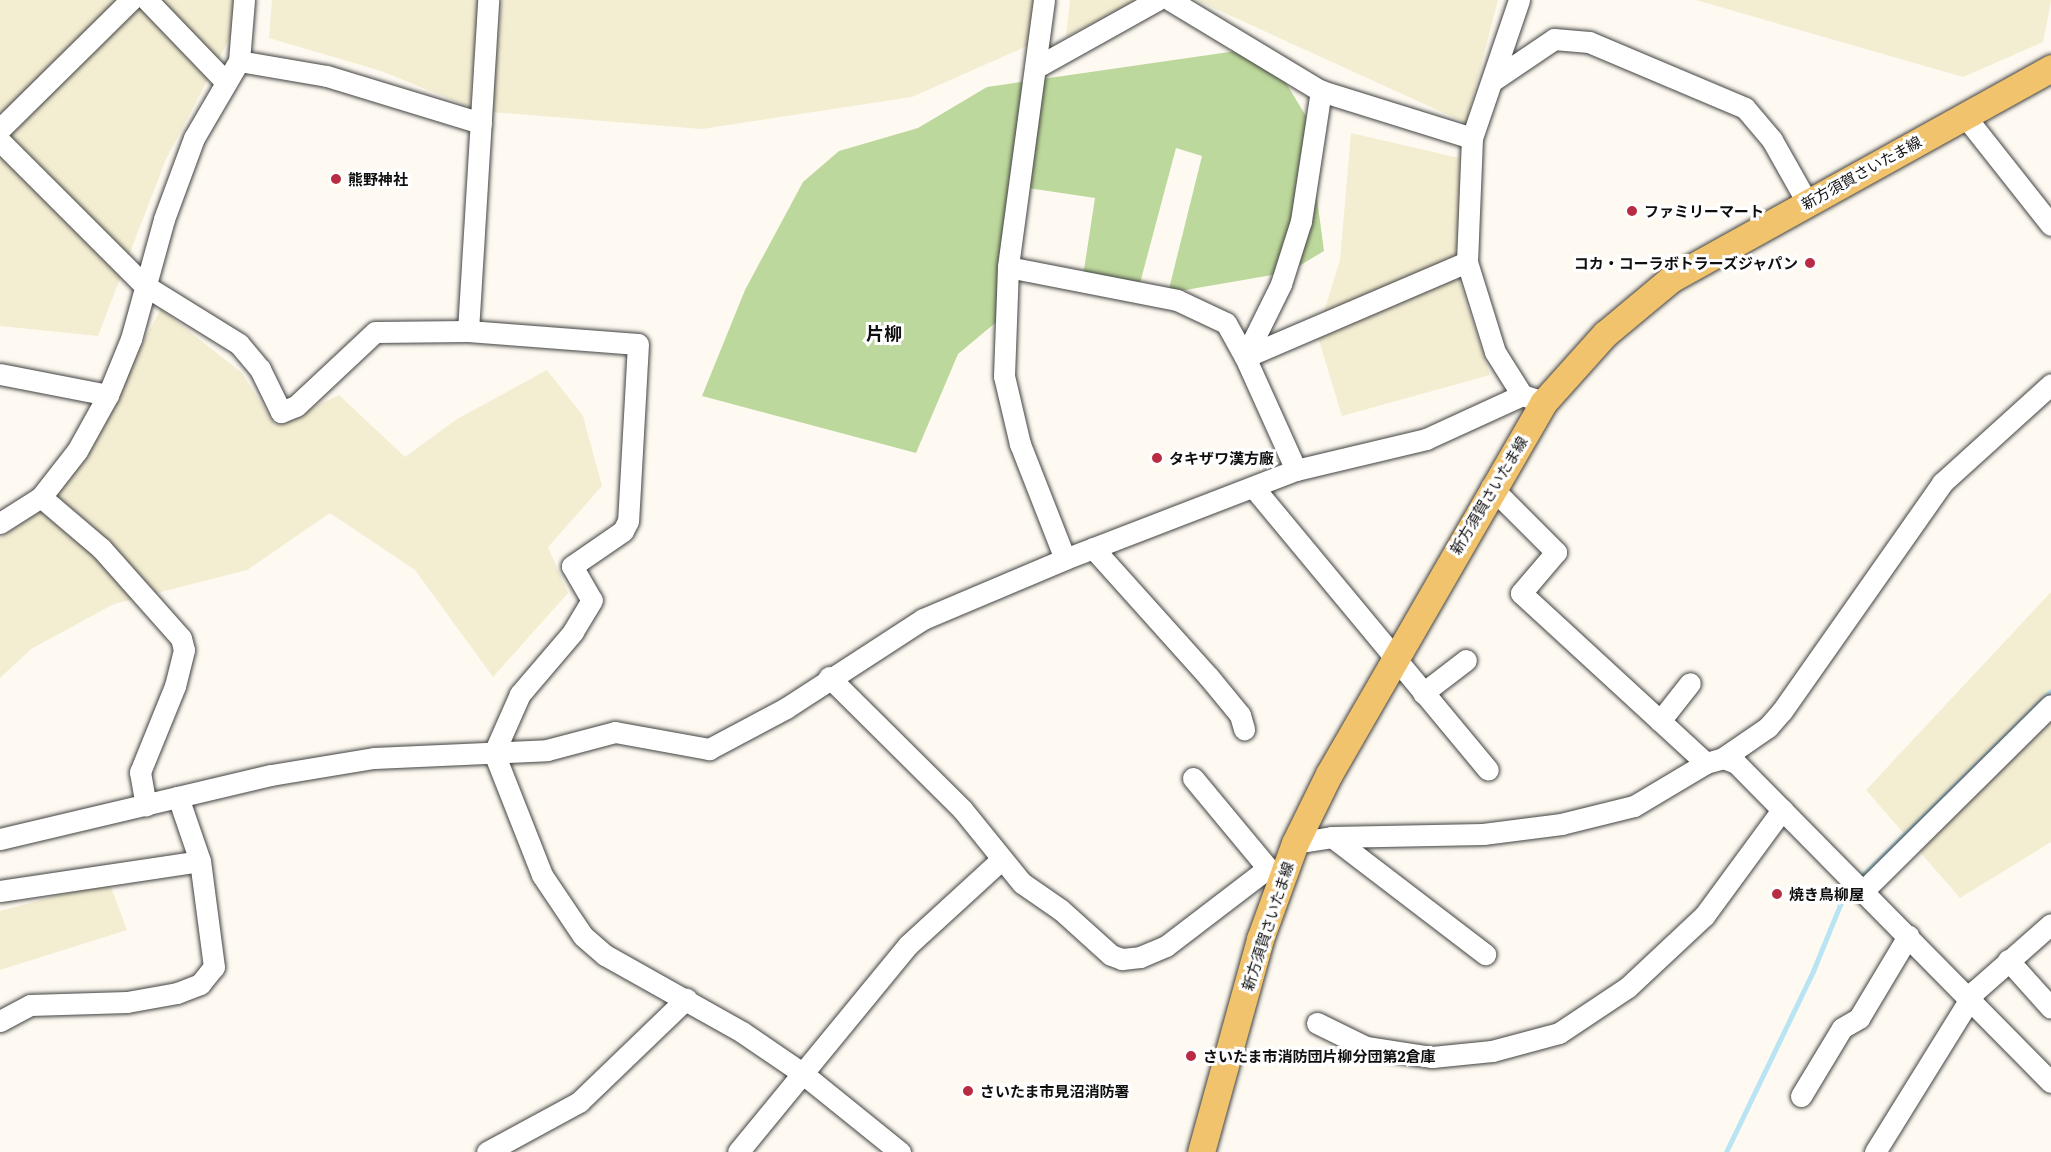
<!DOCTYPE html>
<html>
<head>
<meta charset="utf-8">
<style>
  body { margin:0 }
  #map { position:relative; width:2051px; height:1152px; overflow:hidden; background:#fefaf1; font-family:Literata,"Noto Sans JP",serif }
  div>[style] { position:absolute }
  .farmland>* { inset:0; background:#f3edd2 }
  .forest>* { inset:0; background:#bdd89c }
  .stream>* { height:5px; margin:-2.5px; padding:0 2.5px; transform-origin:2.5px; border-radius:2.5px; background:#b8e4f3 }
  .roads { filter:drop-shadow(0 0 2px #424242) drop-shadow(0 0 2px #424242) }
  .minor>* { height:21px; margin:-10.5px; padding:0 10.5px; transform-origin:10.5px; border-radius:10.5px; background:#fff }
  .major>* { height:27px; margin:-13.5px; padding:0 13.5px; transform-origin:13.5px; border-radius:13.5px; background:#f2c36d }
  .dots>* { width:16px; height:16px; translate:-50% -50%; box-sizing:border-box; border:3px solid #fff; border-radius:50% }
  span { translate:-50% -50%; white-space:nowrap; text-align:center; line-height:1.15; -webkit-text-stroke:6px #fff; paint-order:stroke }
  .street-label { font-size:15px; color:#0f0f0f }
  .poi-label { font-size:15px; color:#0f0f0f; font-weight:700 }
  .left { translate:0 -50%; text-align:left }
  .right { translate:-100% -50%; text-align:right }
  .quarter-label { font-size:18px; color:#0f0f0f; font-weight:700 }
</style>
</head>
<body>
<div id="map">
  <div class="farmland">
    <i style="clip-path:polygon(0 0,237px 0,237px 24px,166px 159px,98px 336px,0 326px)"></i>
    <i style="clip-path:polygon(272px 0,478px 0,470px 107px,381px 71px,269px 38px)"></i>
    <i style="clip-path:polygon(502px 0,1041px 0,1036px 42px,912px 97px,702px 129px,491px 112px)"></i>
    <i style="clip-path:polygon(1070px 0,1139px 0,1066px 37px)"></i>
    <i style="clip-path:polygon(1196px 0,1498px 0,1466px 123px)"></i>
    <i style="clip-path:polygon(1696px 0,2051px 0,2051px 1px,2043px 42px,1963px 77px)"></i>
    <i style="clip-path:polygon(1351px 133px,1459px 158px,1460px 283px,1490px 375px,1342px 416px,1317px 334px,1340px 260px)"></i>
    <i style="clip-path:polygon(161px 309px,242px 373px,275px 425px,339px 395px,405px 457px,457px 419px,547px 370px,583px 416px,602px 486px,548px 547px,568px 593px,493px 677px,415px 570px,330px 513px,247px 570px,114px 604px,31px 649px,0 678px,0 538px,49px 505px,81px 457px)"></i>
    <i style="clip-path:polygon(2051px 592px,2051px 842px,1960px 898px,1866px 790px)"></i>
    <i style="clip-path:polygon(109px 882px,127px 930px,0 970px,0 911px)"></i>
  </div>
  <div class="forest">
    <i style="clip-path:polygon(1257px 48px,1281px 75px,1306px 116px,1324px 251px,1289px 272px,1168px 293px,1202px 156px,1176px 148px,1139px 287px,1083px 276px,1095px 198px,1014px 186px,1000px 319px,958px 354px,916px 453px,702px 396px,745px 290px,803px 182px,839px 151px,918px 128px,987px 87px)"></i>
  </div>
  <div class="stream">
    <i style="left:1857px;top:881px;width:272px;rotate:-44.4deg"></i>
    <i style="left:1726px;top:1152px;width:201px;rotate:-64.3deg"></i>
    <i style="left:1813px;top:971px;width:82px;rotate:-67.8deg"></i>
    <i style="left:1844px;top:895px;width:10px;rotate:-45deg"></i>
  </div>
  <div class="roads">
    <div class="minor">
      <i style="left:147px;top:0;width:112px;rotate:46.1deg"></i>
      <i style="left:1044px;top:0;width:269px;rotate:97.7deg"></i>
      <i style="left:1008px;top:267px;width:109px;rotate:92.1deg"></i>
      <i style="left:1004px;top:376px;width:70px;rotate:76.8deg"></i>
      <i style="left:1020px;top:444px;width:123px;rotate:68.6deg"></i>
      <i style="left:1170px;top:0;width:176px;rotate:31.1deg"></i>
      <i style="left:1321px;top:91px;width:158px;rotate:17.3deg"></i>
      <i style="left:1519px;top:0;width:146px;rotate:108.8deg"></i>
      <i style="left:1472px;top:138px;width:124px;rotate:92.3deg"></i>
      <i style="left:1467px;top:262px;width:94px;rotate:72.7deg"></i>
      <i style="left:1495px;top:352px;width:51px;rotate:57.9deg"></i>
      <i style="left:1522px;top:395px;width:13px;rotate:18deg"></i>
      <i style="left:239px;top:61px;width:89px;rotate:9.7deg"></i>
      <i style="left:327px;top:76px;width:161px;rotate:17deg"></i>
      <i style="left:1035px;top:68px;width:140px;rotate:-29.1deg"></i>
      <i style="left:1495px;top:79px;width:71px;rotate:-34.1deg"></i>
      <i style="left:1554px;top:39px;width:35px;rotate:5deg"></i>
      <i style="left:1589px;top:42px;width:169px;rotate:22.9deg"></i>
      <i style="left:1745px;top:108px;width:42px;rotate:49.8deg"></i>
      <i style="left:1772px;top:140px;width:71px;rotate:60.6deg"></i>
      <i style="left:1964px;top:115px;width:140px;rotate:51.7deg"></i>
      <i style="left:0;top:129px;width:184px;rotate:-44.6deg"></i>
      <i style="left:0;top:141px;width:204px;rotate:45deg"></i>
      <i style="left:144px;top:285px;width:112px;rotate:31.8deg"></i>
      <i style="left:239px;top:344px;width:33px;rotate:50deg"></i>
      <i style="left:260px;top:369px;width:48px;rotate:64deg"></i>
      <i style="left:281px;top:412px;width:16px;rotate:-22deg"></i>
      <i style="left:296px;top:406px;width:108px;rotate:-43.1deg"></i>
      <i style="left:375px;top:332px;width:93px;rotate:-0.6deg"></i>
      <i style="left:468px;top:331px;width:170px;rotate:4.4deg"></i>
      <i style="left:638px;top:344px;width:177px;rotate:93.2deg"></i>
      <i style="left:628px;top:521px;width:11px;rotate:117deg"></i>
      <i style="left:623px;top:531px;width:62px;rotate:145.5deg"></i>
      <i style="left:572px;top:566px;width:39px;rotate:60deg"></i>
      <i style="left:592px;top:600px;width:37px;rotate:121deg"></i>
      <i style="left:573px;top:632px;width:82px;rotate:130.5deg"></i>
      <i style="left:520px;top:694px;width:64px;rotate:113.8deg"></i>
      <i style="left:494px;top:753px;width:131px;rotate:68.5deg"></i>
      <i style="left:542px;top:875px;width:73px;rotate:56.1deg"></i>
      <i style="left:583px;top:936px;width:29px;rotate:41deg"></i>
      <i style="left:605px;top:955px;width:157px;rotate:29.3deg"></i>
      <i style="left:742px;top:1032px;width:73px;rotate:34.3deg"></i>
      <i style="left:802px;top:1073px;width:126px;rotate:38.9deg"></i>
      <i style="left:1008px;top:267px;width:172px;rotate:11deg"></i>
      <i style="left:1177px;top:300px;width:54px;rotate:25.1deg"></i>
      <i style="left:1226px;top:323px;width:39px;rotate:61deg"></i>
      <i style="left:1245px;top:357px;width:241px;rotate:-23.2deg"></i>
      <i style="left:468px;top:331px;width:332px;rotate:-86.5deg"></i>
      <i style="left:0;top:374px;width:110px;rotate:11deg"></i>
      <i style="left:1296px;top:470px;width:124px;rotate:-114.3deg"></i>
      <i style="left:1245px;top:357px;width:81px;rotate:-63.7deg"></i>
      <i style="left:1281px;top:284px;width:66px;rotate:-72.4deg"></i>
      <i style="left:1301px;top:221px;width:132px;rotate:-81.3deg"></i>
      <i style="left:1491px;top:487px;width:92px;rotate:45deg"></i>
      <i style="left:1556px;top:552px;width:54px;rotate:130.5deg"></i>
      <i style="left:1521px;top:593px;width:251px;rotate:42.6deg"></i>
      <i style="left:1254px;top:488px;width:366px;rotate:50.3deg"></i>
      <i style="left:41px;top:497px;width:79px;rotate:40.4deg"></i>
      <i style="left:101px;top:548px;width:120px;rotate:48.4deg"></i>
      <i style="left:181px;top:638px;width:12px;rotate:76deg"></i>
      <i style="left:184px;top:650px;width:37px;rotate:104deg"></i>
      <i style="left:175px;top:686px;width:93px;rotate:112.1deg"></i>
      <i style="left:140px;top:772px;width:34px;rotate:80deg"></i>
      <i style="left:0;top:523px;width:49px;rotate:-32.4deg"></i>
      <i style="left:41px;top:497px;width:58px;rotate:-52deg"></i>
      <i style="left:77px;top:451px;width:64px;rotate:-61deg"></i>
      <i style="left:108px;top:395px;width:61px;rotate:-67.7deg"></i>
      <i style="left:131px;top:339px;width:124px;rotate:-74.6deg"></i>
      <i style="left:164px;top:219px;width:86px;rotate:-69.7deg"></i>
      <i style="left:194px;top:138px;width:89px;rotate:-59.7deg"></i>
      <i style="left:239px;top:61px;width:61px;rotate:-85.3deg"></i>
      <i style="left:1093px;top:548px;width:172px;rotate:48.1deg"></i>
      <i style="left:1208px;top:676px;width:50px;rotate:50.6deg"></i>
      <i style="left:1240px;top:715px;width:15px;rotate:74deg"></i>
      <i style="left:829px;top:677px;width:187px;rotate:44.8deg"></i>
      <i style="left:962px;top:809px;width:95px;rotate:51deg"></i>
      <i style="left:1022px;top:883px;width:47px;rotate:34.7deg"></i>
      <i style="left:1061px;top:910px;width:67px;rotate:42deg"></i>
      <i style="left:1111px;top:955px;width:12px;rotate:20deg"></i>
      <i style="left:1122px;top:959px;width:18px;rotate:-6deg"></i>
      <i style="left:1140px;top:957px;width:28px;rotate:-23deg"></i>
      <i style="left:1166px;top:946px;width:128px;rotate:-37.4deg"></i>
      <i style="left:1423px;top:693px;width:54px;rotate:-37.5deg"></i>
      <i style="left:1660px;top:721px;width:48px;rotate:-51.7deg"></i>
      <i style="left:1723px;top:758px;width:55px;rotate:-34.6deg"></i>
      <i style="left:1768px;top:727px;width:21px;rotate:-49deg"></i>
      <i style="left:1782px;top:711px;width:279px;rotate:-54.9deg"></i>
      <i style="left:1942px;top:483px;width:147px;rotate:-42.2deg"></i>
      <i style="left:1193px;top:778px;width:130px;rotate:50.3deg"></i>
      <i style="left:1332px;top:837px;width:193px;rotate:37.4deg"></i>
      <i style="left:0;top:839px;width:278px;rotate:-13.3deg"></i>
      <i style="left:271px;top:775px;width:104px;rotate:-9.4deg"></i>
      <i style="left:374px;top:758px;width:173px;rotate:-2.6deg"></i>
      <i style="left:547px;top:750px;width:70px;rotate:-14.8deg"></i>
      <i style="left:615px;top:732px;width:96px;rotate:10.3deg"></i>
      <i style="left:709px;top:749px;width:87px;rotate:-28deg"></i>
      <i style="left:786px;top:708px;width:163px;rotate:-33deg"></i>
      <i style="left:923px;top:619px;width:154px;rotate:-22.9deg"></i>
      <i style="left:1065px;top:559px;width:248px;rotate:-21.1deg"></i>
      <i style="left:1296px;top:470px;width:134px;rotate:-13.4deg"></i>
      <i style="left:1426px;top:439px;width:106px;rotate:-24.6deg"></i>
      <i style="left:1295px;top:843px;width:37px;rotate:-9deg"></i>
      <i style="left:1332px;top:837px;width:151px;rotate:-1.1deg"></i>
      <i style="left:1483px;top:834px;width:79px;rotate:-7.3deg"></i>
      <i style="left:1561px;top:824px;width:75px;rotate:-13.9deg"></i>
      <i style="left:1634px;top:806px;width:84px;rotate:-30.8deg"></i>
      <i style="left:1706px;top:763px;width:18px;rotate:-16deg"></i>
      <i style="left:1723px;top:758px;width:14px;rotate:21deg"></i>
      <i style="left:1736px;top:763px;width:448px;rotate:45.4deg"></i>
      <i style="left:0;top:891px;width:202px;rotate:-8.5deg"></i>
      <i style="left:1863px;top:891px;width:264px;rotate:-44.7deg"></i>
      <i style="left:2008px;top:960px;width:64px;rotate:48.1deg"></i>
      <i style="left:0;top:1021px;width:34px;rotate:-28deg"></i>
      <i style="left:30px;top:1005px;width:97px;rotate:-1.8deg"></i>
      <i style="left:127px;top:1002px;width:51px;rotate:-10.2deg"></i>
      <i style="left:177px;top:993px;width:25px;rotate:-21deg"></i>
      <i style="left:200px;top:984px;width:22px;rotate:-51deg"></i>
      <i style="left:214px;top:967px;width:107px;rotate:-97.5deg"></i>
      <i style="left:200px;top:861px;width:68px;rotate:-109deg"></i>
      <i style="left:1317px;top:1023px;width:55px;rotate:26.1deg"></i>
      <i style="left:1366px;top:1047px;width:67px;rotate:8.6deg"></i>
      <i style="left:1432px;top:1057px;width:60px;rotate:-5.7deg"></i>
      <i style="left:1492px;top:1051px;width:69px;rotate:-15deg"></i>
      <i style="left:1559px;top:1033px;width:83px;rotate:-33.7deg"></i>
      <i style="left:1628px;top:987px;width:104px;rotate:-43.1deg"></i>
      <i style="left:1704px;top:916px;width:132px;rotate:-53.7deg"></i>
      <i style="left:1801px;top:1096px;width:79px;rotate:-58.9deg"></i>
      <i style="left:1842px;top:1028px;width:20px;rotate:-30deg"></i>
      <i style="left:1859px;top:1018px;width:96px;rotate:-59.1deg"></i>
      <i style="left:487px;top:1152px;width:105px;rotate:-28.5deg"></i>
      <i style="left:579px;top:1102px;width:149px;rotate:-43.9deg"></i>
      <i style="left:738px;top:1152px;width:268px;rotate:-50.6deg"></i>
      <i style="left:908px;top:945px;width:127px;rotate:-42.5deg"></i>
      <i style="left:1875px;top:1152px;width:190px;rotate:-58.2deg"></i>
      <i style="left:1975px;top:991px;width:101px;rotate:-41.4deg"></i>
    </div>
    <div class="major">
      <i style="left:1201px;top:1152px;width:221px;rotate:-74.5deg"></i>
      <i style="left:1260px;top:939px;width:102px;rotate:-70deg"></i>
      <i style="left:1295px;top:843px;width:77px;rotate:-63.8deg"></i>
      <i style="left:1329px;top:774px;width:428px;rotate:-60deg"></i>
      <i style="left:1543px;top:403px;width:93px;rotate:-48.1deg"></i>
      <i style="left:1605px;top:334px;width:86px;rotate:-39.8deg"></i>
      <i style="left:1671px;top:279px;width:435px;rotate:-29deg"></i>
    </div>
  </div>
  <div class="dots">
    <i style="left:336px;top:179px;background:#b82d43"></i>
    <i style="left:1632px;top:211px;background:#b82d43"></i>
    <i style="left:1810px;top:263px;background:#b82d43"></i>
    <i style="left:1157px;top:458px;background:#b82d43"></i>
    <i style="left:1777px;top:894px;background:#b82d43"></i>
    <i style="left:1191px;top:1056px;background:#b82d43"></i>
    <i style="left:968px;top:1091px;background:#b82d43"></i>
  </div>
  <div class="street-label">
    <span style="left:1861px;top:172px;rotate:-29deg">新方須賀さいたま線</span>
    <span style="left:1488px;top:495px;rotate:-59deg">新方須賀さいたま線</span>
    <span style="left:1267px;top:926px;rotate:-72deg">新方須賀さいたま線</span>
  </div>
  <div class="poi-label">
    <span class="left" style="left:348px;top:179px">熊野神社</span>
    <span class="left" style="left:1644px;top:211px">ファミリーマート</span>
    <span class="right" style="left:1798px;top:263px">コカ・コーラボトラーズジャパン</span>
    <span class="left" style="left:1169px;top:458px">タキザワ漢方廠</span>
    <span class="left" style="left:1789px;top:894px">焼き鳥柳屋</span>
    <span class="left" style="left:1203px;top:1056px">さいたま市消防団片柳分団第2倉庫</span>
    <span class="left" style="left:980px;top:1091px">さいたま市見沼消防署</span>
  </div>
  <div class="quarter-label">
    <span style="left:884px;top:333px">片柳</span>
  </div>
</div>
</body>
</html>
